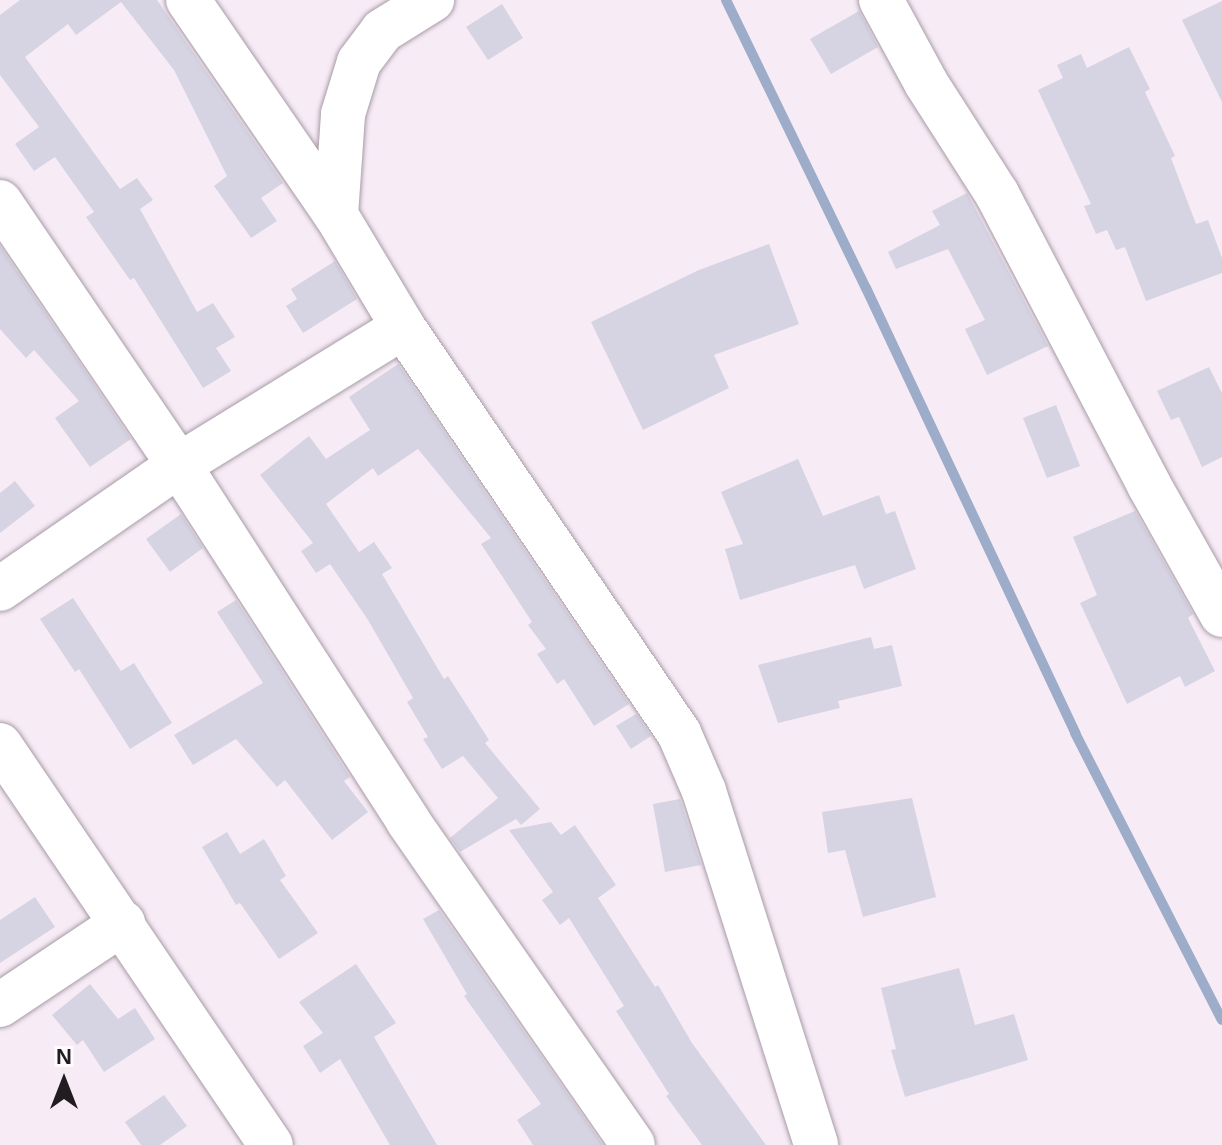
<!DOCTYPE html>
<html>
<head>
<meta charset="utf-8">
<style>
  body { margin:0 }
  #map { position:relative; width:1222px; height:1145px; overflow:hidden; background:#f7ebf6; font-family:Arial,sans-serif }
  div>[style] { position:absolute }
  .stream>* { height:10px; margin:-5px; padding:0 5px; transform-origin:5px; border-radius:5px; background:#9cacc9 }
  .building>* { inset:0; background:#d6d4e3 }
  .roads { filter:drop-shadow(0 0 2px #a79ca7) drop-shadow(0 0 2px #a79ca7) }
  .minor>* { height:44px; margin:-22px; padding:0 22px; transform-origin:22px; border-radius:22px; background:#fff }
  span { translate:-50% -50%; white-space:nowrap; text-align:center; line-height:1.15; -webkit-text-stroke:7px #fefbfe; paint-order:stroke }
  .north { position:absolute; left:24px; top:1041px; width:80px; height:80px; -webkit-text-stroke:6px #fefbfe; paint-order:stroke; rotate:0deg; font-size:22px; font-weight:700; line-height:32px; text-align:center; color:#201c20 }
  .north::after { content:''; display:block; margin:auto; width:28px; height:36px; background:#201c20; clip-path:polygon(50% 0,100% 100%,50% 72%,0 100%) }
</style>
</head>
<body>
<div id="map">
  <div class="stream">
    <i style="left:726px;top:0;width:320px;rotate:64.1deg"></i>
    <i style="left:866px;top:288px;width:492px;rotate:64.8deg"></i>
    <i style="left:1075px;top:733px;width:322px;rotate:62.9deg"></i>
  </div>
  <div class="building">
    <i style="clip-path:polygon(20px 0,157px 0,283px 183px,261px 198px,277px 221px,251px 238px,214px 186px,227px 176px,174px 70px,121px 2px,76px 35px,68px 24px,25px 57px,120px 189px,137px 178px,153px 200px,140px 209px,197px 312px,213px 303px,235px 337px,216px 348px,231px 371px,203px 388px,134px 278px,130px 280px,86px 217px,94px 212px,55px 157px,34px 171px,15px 144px,39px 127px,0 75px,0 15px)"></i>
    <i style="clip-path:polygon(1222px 1px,1222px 102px,1182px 20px)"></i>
    <i style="clip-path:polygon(502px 4px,523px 38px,488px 60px,466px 27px)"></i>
    <i style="clip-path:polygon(859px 11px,878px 47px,831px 74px,810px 39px)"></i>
    <i style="clip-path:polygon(1129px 47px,1150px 89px,1145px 92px,1175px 156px,1171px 158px,1196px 224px,1208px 220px,1222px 258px,1222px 273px,1146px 301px,1125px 247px,1116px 250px,1107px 230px,1096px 234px,1084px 206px,1091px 204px,1038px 90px,1063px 78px,1057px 65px,1081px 54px,1087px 68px)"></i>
    <i style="clip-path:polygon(967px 193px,1048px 346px,987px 375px,965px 329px,985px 320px,948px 249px,896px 269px,888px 252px,940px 225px,932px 211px)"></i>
    <i style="clip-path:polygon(769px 244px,799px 324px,714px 355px,729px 388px,643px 430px,591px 322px,699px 270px)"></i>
    <i style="clip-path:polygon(0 246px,131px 439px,90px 467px,55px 418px,79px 401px,34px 350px,26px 358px,0 329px)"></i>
    <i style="clip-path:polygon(335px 261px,357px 299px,303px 333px,286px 306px,297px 299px,291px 289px)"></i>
    <i style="clip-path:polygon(398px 364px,629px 704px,594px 726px,564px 679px,557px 684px,537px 654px,546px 649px,528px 625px,532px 622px,481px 544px,491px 538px,418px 449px,378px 476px,373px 468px,326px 504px,359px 552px,374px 542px,392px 568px,382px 574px,444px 679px,448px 676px,489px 740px,485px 743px,540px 809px,521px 825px,516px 819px,460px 852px,450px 838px,498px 798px,463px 756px,442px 769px,423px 739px,428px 737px,407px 702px,413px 698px,368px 620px,330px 564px,316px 573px,301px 551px,313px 543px,260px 475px,309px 436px,326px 459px,370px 430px,349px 397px)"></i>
    <i style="clip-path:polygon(1209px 367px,1222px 393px,1222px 457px,1202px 467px,1179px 417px,1171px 420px,1157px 391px)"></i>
    <i style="clip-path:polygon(1056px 405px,1080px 466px,1047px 478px,1023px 418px)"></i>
    <i style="clip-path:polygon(798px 459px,823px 516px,879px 495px,886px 514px,895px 511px,916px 569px,864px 589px,855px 565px,740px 600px,725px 549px,743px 544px,721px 492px)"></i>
    <i style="clip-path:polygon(15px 481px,35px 506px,0 533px,0 493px)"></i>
    <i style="clip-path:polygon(1135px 511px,1193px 614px,1188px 618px,1215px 671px,1185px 687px,1180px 676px,1127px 704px,1080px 603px,1097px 595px,1073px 537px)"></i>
    <i style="clip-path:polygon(181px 514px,203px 548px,170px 572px,146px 539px)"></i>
    <i style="clip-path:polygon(73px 598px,121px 671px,134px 663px,172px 723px,130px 749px,79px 669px,75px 672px,40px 619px)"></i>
    <i style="clip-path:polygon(236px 600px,350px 777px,344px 781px,368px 812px,332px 840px,285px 780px,277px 787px,236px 739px,193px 765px,174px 735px,263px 683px,217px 612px)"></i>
    <i style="clip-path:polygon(871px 637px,874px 649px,892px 645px,902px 686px,838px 701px,840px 708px,778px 723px,758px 665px)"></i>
    <i style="clip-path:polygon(636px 714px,651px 736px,631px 749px,616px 726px)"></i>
    <i style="clip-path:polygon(912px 798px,936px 897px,863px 917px,845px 850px,828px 853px,822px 812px)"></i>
    <i style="clip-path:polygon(680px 799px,701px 865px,665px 872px,653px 804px)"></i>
    <i style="clip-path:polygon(551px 822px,561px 835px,575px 825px,616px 885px,598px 898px,655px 987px,658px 985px,692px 1043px,766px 1145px,702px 1145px,666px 1096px,669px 1094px,616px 1011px,624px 1006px,569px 918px,560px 925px,542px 900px,553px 892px,509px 830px)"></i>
    <i style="clip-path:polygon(227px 832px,240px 854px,264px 839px,286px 876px,280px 880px,318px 933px,279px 959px,240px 903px,236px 905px,202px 847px)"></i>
    <i style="clip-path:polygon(35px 897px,55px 927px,0 963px,0 920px)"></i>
    <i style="clip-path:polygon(439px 910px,603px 1145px,533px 1145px,517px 1120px,541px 1104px,464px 996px,467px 994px,423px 919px)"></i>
    <i style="clip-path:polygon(356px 964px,396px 1023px,374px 1037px,437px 1145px,390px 1145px,340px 1059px,320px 1073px,303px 1046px,323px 1033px,299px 1002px)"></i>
    <i style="clip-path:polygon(959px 968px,975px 1025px,1014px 1014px,1028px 1060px,905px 1097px,891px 1050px,896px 1049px,881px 988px)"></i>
    <i style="clip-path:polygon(90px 984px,118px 1019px,135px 1008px,155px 1039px,104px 1072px,83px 1040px,77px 1045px,52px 1015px)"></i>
    <i style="clip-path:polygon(164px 1095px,187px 1126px,160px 1145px,141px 1145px,125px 1122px)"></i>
  </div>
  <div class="roads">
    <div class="minor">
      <i style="left:188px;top:0;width:261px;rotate:55.5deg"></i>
      <i style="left:336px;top:215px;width:131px;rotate:59.1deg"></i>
      <i style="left:403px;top:327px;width:491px;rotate:55.8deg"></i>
      <i style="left:679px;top:733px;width:63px;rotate:66.7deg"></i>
      <i style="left:704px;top:791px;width:371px;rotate:72.4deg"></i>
      <i style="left:881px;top:0;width:94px;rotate:61.5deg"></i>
      <i style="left:926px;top:83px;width:132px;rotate:57.4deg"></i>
      <i style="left:997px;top:194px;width:328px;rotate:62.4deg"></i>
      <i style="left:1149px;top:485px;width:149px;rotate:60.7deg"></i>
      <i style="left:0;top:202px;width:318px;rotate:55.8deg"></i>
      <i style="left:179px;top:465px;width:423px;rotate:57.2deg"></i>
      <i style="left:408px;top:821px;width:394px;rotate:55.2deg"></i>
      <i style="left:336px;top:215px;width:101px;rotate:-86deg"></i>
      <i style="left:343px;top:114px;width:54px;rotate:-72.9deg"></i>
      <i style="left:359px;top:62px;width:39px;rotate:-53deg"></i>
      <i style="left:382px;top:31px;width:59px;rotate:-31.8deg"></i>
      <i style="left:0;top:589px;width:218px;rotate:-34.7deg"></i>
      <i style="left:179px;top:465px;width:263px;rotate:-31.6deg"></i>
      <i style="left:0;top:745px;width:483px;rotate:55.9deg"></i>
      <i style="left:0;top:1005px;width:148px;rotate:-33.7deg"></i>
    </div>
  </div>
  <div class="north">N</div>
</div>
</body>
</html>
